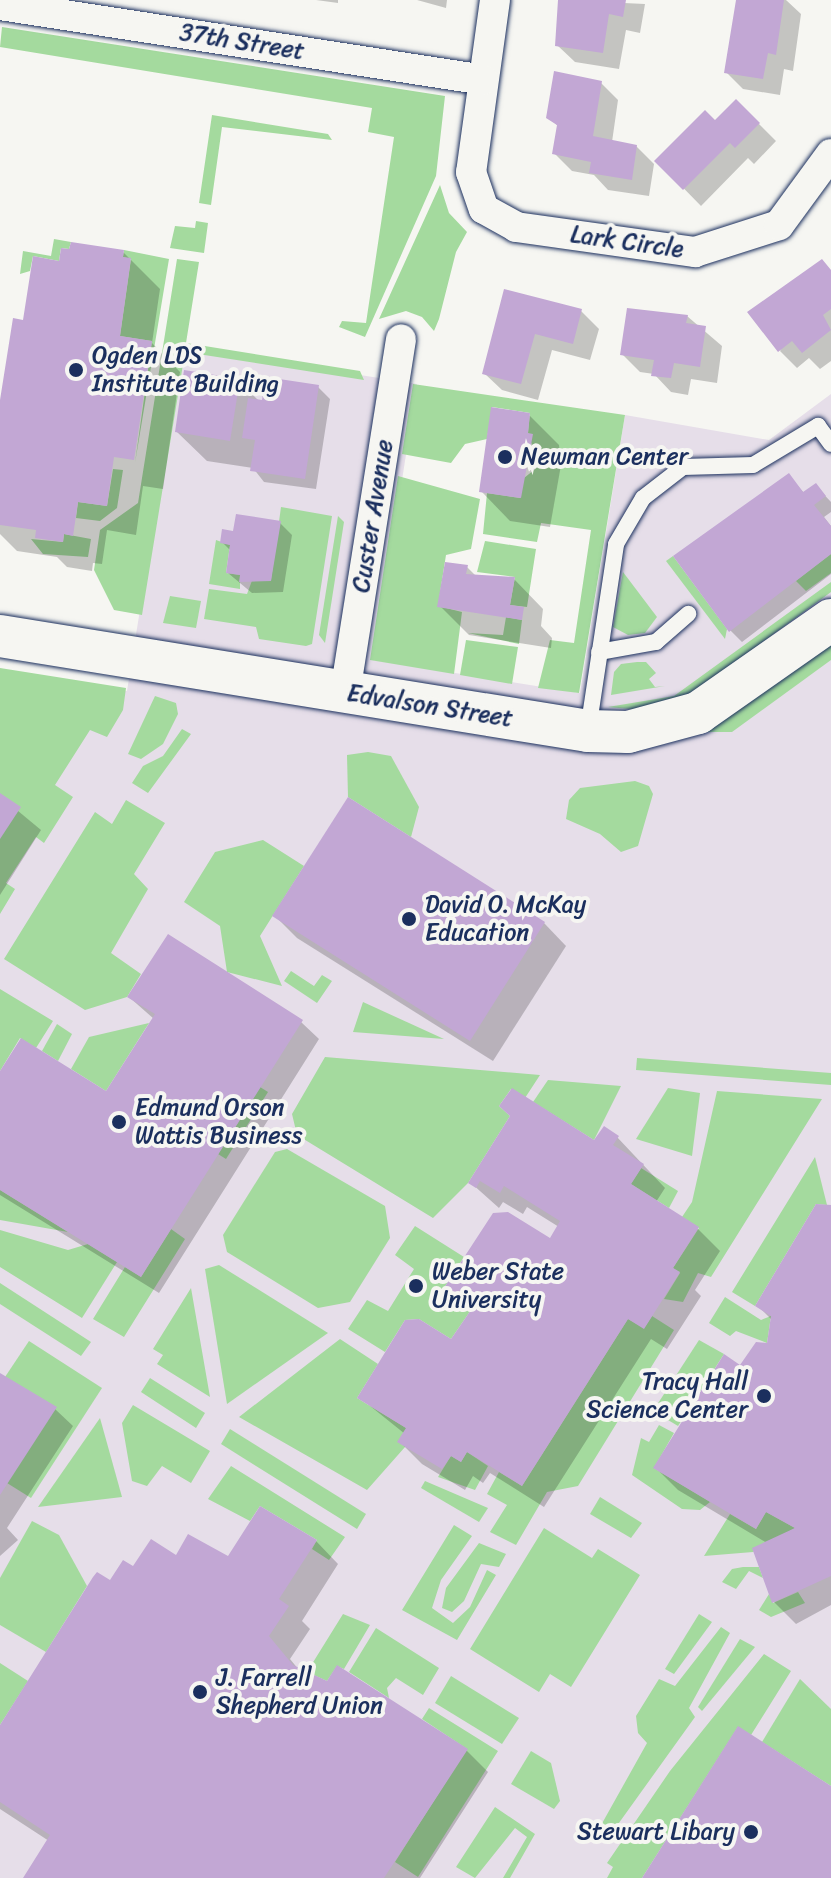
<!DOCTYPE html>
<html>
<head>
<meta charset="utf-8">
<style>
  body { margin:0 }
  #map { position:relative; width:831px; height:1878px; overflow:hidden; background:#f6f6f2; font-family:Sriracha,sans-serif }
  div>[style] { position:absolute }
  .built>* { inset:0; background:#e6dee9 }
  .green>* { inset:0; background:#a4da9e }
  .shadow>* { inset:0; background:#0003 }
  .building>* { inset:0; background:#c2a7d4 }
  .roads { filter:drop-shadow(0 0 2px #1b2f5e) drop-shadow(0 0 2px #1b2f5e) }
  .lane>* { height:16px; margin:-8px; padding:0 8px; transform-origin:8px; border-radius:8px; background:#f6f6f2 }
  .street>* { height:30px; margin:-15px; padding:0 15px; transform-origin:15px; border-radius:15px; background:#f6f6f2 }
  .secondary>* { height:42px; margin:-21px; padding:0 21px; transform-origin:21px; border-radius:21px; background:#f6f6f2 }
  .dots>* { width:22px; height:22px; translate:-50% -50%; box-sizing:border-box; border:4px solid #f6f6f2; border-radius:50% }
  span { translate:-50% -50%; white-space:nowrap; text-align:center; line-height:1.15; -webkit-text-stroke:8px #f6f6f2; paint-order:stroke }
  .street-label { font-size:24px; color:#1b2f5e }
  .poi-label { font-size:24px; color:#1b2f5e }
  .left { translate:0 -50%; text-align:left }
  .right { translate:-100% -50%; text-align:right }
</style>
</head>
<body>
<div id="map">
  <div class="built">
    <i style="clip-path:polygon(182px 347px,417px 384px,374px 660px,580px 693px,625px 415px,769px 440px,831px 394px,831px 1878px,0 1878px,0 672px,127px 691px)"></i>
  </div>
  <div class="green">
    <i style="clip-path:polygon(2px 27px,445px 96px,436px 176px,365px 337px,339px 327px,342px 321px,366px 323px,394px 137px,368px 132px,372px 108px,0 47px)"></i>
    <i style="clip-path:polygon(212px 115px,328px 134px,332px 140px,222px 127px,211px 205px,199px 203px)"></i>
    <i style="clip-path:polygon(440px 185px,449px 213px,467px 232px,456px 252px,439px 319px,434px 331px,422px 317px,406px 311px,379px 319px)"></i>
    <i style="clip-path:polygon(196px 221px,208px 223px,204px 253px,170px 248px,175px 226px,195px 228px)"></i>
    <i style="clip-path:polygon(54px 239px,71px 242px,69px 249px,61px 248px,59px 261px,33px 256px,30px 271px,20px 274px,23px 251px,51px 256px)"></i>
    <i style="clip-path:polygon(124px 250px,169px 259px,135px 463px,152px 341px,120px 336px,131px 259px,123px 257px)"></i>
    <i style="clip-path:polygon(177px 259px,199px 262px,186px 343px,360px 371px,364px 380px,185px 352px,142px 615px,114px 610px,94px 570px,100px 530px,138px 503px)"></i>
    <i style="clip-path:polygon(413px 384px,625px 415px,579px 693px,538px 688px,550px 640px,574px 643px,591px 530px,541px 523px,537px 542px,483px 534px,487px 493px,520px 498px,524px 478px,539px 466px,528px 433px,530px 413px,492px 407px,487px 439px,465px 444px,451px 463px,402px 454px)"></i>
    <i style="clip-path:polygon(113px 469px,123px 470px,117px 508px,100px 521px,76px 518px,78px 502px,107px 506px)"></i>
    <i style="clip-path:polygon(398px 476px,480px 499px,471px 549px,446px 555px,438px 606px,462px 612px,454px 674px,370px 660px)"></i>
    <i style="clip-path:polygon(281px 507px,332px 516px,312px 644px,306px 646px,259px 639px,256px 627px,204px 619px,209px 589px,247px 594px,253px 578px,271px 580px)"></i>
    <i style="clip-path:polygon(338px 516px,344px 522px,325px 643px,319px 635px)"></i>
    <i style="clip-path:polygon(64px 534px,91px 539px,88px 557px,43px 554px,31px 539px,63px 542px)"></i>
    <i style="clip-path:polygon(216px 540px,230px 545px,226px 573px,240px 575px,240px 589px,209px 584px)"></i>
    <i style="clip-path:polygon(485px 541px,536px 549px,527px 607px,510px 605px,515px 577px,477px 572px)"></i>
    <i style="clip-path:polygon(831px 554px,831px 573px,806px 591px,796px 581px)"></i>
    <i style="clip-path:polygon(673px 556px,727px 629px,725px 639px,666px 561px)"></i>
    <i style="clip-path:polygon(623px 572px,657px 617px,645px 633px,628px 635px,613px 627px)"></i>
    <i style="clip-path:polygon(831px 582px,831px 592px,693px 693px,640px 710px,608px 707px,674px 696px)"></i>
    <i style="clip-path:polygon(170px 596px,201px 601px,196px 628px,163px 623px)"></i>
    <i style="clip-path:polygon(506px 617px,522px 620px,519px 644px,468px 633px,503px 635px)"></i>
    <i style="clip-path:polygon(466px 640px,518px 647px,512px 684px,460px 675px)"></i>
    <i style="clip-path:polygon(831px 643px,831px 660px,732px 732px,706px 732px)"></i>
    <i style="clip-path:polygon(637px 662px,646px 662px,656px 673px,649px 679px,655px 687px,665px 686px,611px 695px,614px 672px,621px 664px)"></i>
    <i style="clip-path:polygon(0 668px,126px 688px,123px 710px,107px 737px,90px 730px,55px 785px,73px 797px,44px 843px,36px 837px,6px 883px,15px 889px,0 914px)"></i>
    <i style="clip-path:polygon(155px 696px,176px 703px,178px 714px,163px 744px,141px 759px,128px 754px)"></i>
    <i style="clip-path:polygon(182px 729px,191px 734px,148px 793px,132px 783px,143px 766px,163px 756px)"></i>
    <i style="clip-path:polygon(368px 752px,391px 756px,419px 807px,411px 837px,348px 797px,347px 755px)"></i>
    <i style="clip-path:polygon(635px 781px,649px 786px,653px 794px,638px 846px,621px 852px,600px 834px,566px 819px,569px 800px,580px 788px)"></i>
    <i style="clip-path:polygon(126px 800px,165px 823px,134px 874px,148px 889px,111px 953px,141px 974px,127px 997px,85px 1010px,4px 959px,95px 812px,112px 824px)"></i>
    <i style="clip-path:polygon(263px 840px,304px 866px,260px 936px,282px 986px,227px 972px,220px 926px,184px 902px,215px 852px)"></i>
    <i style="clip-path:polygon(291px 971px,314px 986px,322px 975px,332px 981px,317px 1003px,284px 981px)"></i>
    <i style="clip-path:polygon(0 989px,53px 1021px,36px 1048px,20px 1038px,0 1071px)"></i>
    <i style="clip-path:polygon(363px 1002px,444px 1039px,353px 1032px)"></i>
    <i style="clip-path:polygon(149px 1023px,106px 1091px,71px 1069px,89px 1037px)"></i>
    <i style="clip-path:polygon(57px 1024px,72px 1034px,58px 1061px,42px 1051px)"></i>
    <i style="clip-path:polygon(325px 1057px,540px 1075px,525px 1098px,511px 1089px,499px 1106px,510px 1116px,468px 1183px,433px 1218px,297px 1135px,292px 1114px)"></i>
    <i style="clip-path:polygon(637px 1058px,831px 1073px,831px 1085px,636px 1070px)"></i>
    <i style="clip-path:polygon(548px 1080px,621px 1086px,594px 1140px,533px 1102px)"></i>
    <i style="clip-path:polygon(260px 1087px,268px 1092px,226px 1159px,218px 1154px)"></i>
    <i style="clip-path:polygon(668px 1088px,700px 1093px,692px 1156px,636px 1139px)"></i>
    <i style="clip-path:polygon(717px 1091px,822px 1099px,711px 1277px,698px 1273px,683px 1302px,664px 1299px,680px 1273px,673px 1268px,699px 1228px,682px 1217px,692px 1202px)"></i>
    <i style="clip-path:polygon(287px 1149px,385px 1206px,390px 1238px,350px 1302px,318px 1308px,227px 1252px,223px 1235px,275px 1152px)"></i>
    <i style="clip-path:polygon(815px 1157px,827px 1205px,816px 1204px,755px 1306px,732px 1292px)"></i>
    <i style="clip-path:polygon(641px 1168px,678px 1191px,669px 1208px,631px 1184px)"></i>
    <i style="clip-path:polygon(0 1190px,68px 1232px,0 1220px)"></i>
    <i style="clip-path:polygon(415px 1226px,464px 1257px,444px 1288px,473px 1307px,451px 1339px,419px 1319px,405px 1320px,385px 1352px,348px 1329px,367px 1300px,388px 1311px,414px 1269px,395px 1255px)"></i>
    <i style="clip-path:polygon(171px 1229px,185px 1239px,124px 1337px,93px 1319px,125px 1267px,141px 1277px)"></i>
    <i style="clip-path:polygon(0 1230px,68px 1250px,88px 1244px,117px 1262px,82px 1318px,0 1267px)"></i>
    <i style="clip-path:polygon(219px 1265px,328px 1333px,227px 1404px,205px 1269px)"></i>
    <i style="clip-path:polygon(0 1283px,91px 1342px,81px 1356px,0 1304px)"></i>
    <i style="clip-path:polygon(191px 1288px,210px 1397px,157px 1364px,163px 1355px,153px 1349px)"></i>
    <i style="clip-path:polygon(725px 1297px,761px 1320px,771px 1316px,767px 1343px,736px 1331px,730px 1336px,709px 1323px)"></i>
    <i style="clip-path:polygon(652px 1316px,674px 1330px,578px 1486px,547px 1492px,516px 1545px,490px 1532px,507px 1505px,487px 1494px,499px 1472px,522px 1486px,628px 1319px,644px 1328px)"></i>
    <i style="clip-path:polygon(340px 1339px,378px 1364px,357px 1398px,406px 1428px,405px 1447px,367px 1490px,239px 1417px)"></i>
    <i style="clip-path:polygon(699px 1340px,724px 1354px,678px 1426px,653px 1411px)"></i>
    <i style="clip-path:polygon(29px 1341px,102px 1388px,31px 1498px,7px 1483px,5px 1377px)"></i>
    <i style="clip-path:polygon(150px 1378px,205px 1413px,196px 1428px,141px 1392px)"></i>
    <i style="clip-path:polygon(133px 1405px,210px 1451px,191px 1483px,162px 1466px,147px 1486px,132px 1481px,122px 1423px)"></i>
    <i style="clip-path:polygon(100px 1418px,122px 1497px,38px 1507px)"></i>
    <i style="clip-path:polygon(659px 1425px,674px 1433px,654px 1468px,710px 1502px,700px 1510px,682px 1509px,632px 1475px,641px 1438px,649px 1442px)"></i>
    <i style="clip-path:polygon(230px 1429px,366px 1514px,357px 1529px,221px 1444px)"></i>
    <i style="clip-path:polygon(467px 1452px,488px 1466px,475px 1490px,438px 1477px,451px 1456px,461px 1462px)"></i>
    <i style="clip-path:polygon(231px 1466px,345px 1537px,329px 1560px,312px 1549px,317px 1540px,260px 1506px,250px 1521px,208px 1499px)"></i>
    <i style="clip-path:polygon(425px 1481px,488px 1508px,479px 1522px,421px 1488px)"></i>
    <i style="clip-path:polygon(600px 1497px,642px 1523px,631px 1538px,590px 1514px)"></i>
    <i style="clip-path:polygon(766px 1512px,795px 1528px,753px 1552px,704px 1556px,730px 1514px,756px 1529px)"></i>
    <i style="clip-path:polygon(32px 1521px,59px 1535px,87px 1586px,46px 1652px,0 1625px,0 1578px)"></i>
    <i style="clip-path:polygon(454px 1525px,472px 1536px,441px 1580px,432px 1608px,453px 1623px,470px 1607px,487px 1570px,496px 1575px,457px 1640px,402px 1610px)"></i>
    <i style="clip-path:polygon(544px 1528px,592px 1558px,598px 1549px,640px 1575px,571px 1687px,550px 1674px,539px 1692px,470px 1649px)"></i>
    <i style="clip-path:polygon(479px 1543px,506px 1554px,499px 1567px,481px 1564px,464px 1601px,452px 1612px,442px 1608px,446px 1588px)"></i>
    <i style="clip-path:polygon(743px 1567px,759px 1567px,763px 1578px,749px 1571px,736px 1589px,722px 1582px,732px 1569px)"></i>
    <i style="clip-path:polygon(798px 1592px,805px 1603px,771px 1617px,759px 1610px,769px 1594px,773px 1603px)"></i>
    <i style="clip-path:polygon(343px 1614px,370px 1625px,344px 1669px,337px 1666px,327px 1681px,307px 1672px)"></i>
    <i style="clip-path:polygon(699px 1614px,712px 1622px,674px 1674px,665px 1669px)"></i>
    <i style="clip-path:polygon(721px 1627px,730px 1633px,689px 1708px,695px 1717px,611px 1834px,600px 1827px,647px 1743px,638px 1733px,636px 1716px,659px 1679px,675px 1686px)"></i>
    <i style="clip-path:polygon(376px 1628px,439px 1668px,423px 1695px,396px 1678px,387px 1688px,389px 1698px,349px 1672px)"></i>
    <i style="clip-path:polygon(740px 1639px,755px 1647px,702px 1711px,698px 1707px)"></i>
    <i style="clip-path:polygon(764px 1654px,791px 1671px,751px 1735px,738px 1727px,642px 1878px,607px 1878px,613px 1867px,607px 1863px,670px 1771px)"></i>
    <i style="clip-path:polygon(0 1663px,28px 1681px,0 1725px)"></i>
    <i style="clip-path:polygon(451px 1676px,519px 1718px,502px 1744px,435px 1703px)"></i>
    <i style="clip-path:polygon(800px 1679px,831px 1709px,831px 1786px,762px 1742px)"></i>
    <i style="clip-path:polygon(429px 1708px,498px 1751px,418px 1877px,395px 1862px,467px 1749px,422px 1719px)"></i>
    <i style="clip-path:polygon(531px 1751px,551px 1763px,560px 1801px,554px 1809px,511px 1784px)"></i>
    <i style="clip-path:polygon(495px 1807px,535px 1834px,510px 1878px,503px 1878px,527px 1837px,515px 1828px,475px 1878px,456px 1867px)"></i>
  </div>
  <div class="shadow">
    <i style="clip-path:polygon(316px 0,338px 0,338px 3px)"></i>
    <i style="clip-path:polygon(417px 0,447px 0,446px 8px)"></i>
    <i style="clip-path:polygon(562px 0,645px 4px,640px 33px,626px 30px,619px 69px,575px 62px,557px 45px)"></i>
    <i style="clip-path:polygon(738px 0,786px 0,801px 14px,793px 71px,784px 69px,780px 95px,743px 89px,726px 72px)"></i>
    <i style="clip-path:polygon(601px 83px,618px 100px,612px 142px,636px 146px,654px 164px,649px 196px,608px 190px,594px 175px,572px 171px,555px 154px,559px 127px,548px 117px)"></i>
    <i style="clip-path:polygon(736px 101px,776px 141px,754px 164px,748px 158px,701px 206px,657px 161px,715px 123px)"></i>
    <i style="clip-path:polygon(123px 252px,160px 289px,152px 343px,180px 372px,163px 489px,143px 486px,136px 535px,107px 530px,102px 564px,93px 563px,92px 571px,67px 567px,57px 557px,17px 551px,0 534px,0 407px,25px 322px,61px 263px)"></i>
    <i style="clip-path:polygon(831px 270px,831px 361px,820px 369px,809px 358px,797px 368px,780px 351px)"></i>
    <i style="clip-path:polygon(505px 291px,581px 311px,599px 329px,590px 360px,552px 350px,538px 400px,502px 390px,484px 373px)"></i>
    <i style="clip-path:polygon(687px 316px,722px 346px,717px 383px,691px 379px,688px 395px,671px 392px,654px 374px,640px 372px,622px 354px)"></i>
    <i style="clip-path:polygon(256px 377px,261px 383px,260px 394px,251px 393px,260px 402px,318px 387px,330px 399px,316px 489px,264px 482px,253px 468px,207px 461px,177px 432px,239px 381px,245px 387px)"></i>
    <i style="clip-path:polygon(529px 415px,559px 445px,561px 465px,550px 527px,510px 521px,481px 491px)"></i>
    <i style="clip-path:polygon(789px 476px,805px 494px,816px 486px,831px 502px,831px 512px,824px 517px,831px 526px,831px 574px,742px 642px,730px 630px)"></i>
    <i style="clip-path:polygon(280px 523px,292px 535px,283px 592px,252px 593px,228px 573px,231px 551px,222px 542px,235px 533px)"></i>
    <i style="clip-path:polygon(467px 567px,477px 577px,514px 579px,543px 609px,541px 626px,552px 638px,551px 648px,469px 635px,440px 606px)"></i>
    <i style="clip-path:polygon(0 796px,41px 830px,0 895px)"></i>
    <i style="clip-path:polygon(349px 800px,544px 923px,566px 946px,493px 1061px,297px 938px,275px 916px)"></i>
    <i style="clip-path:polygon(129px 997px,301px 1022px,319px 1039px,159px 1293px,0 1195px,0 1075px,107px 1094px,154px 1019px)"></i>
    <i style="clip-path:polygon(617px 1137px,665px 1188px,656px 1202px,698px 1229px,720px 1251px,695px 1290px,701px 1296px,667px 1349px,651px 1339px,544px 1507px,490px 1473px,483px 1483px,473px 1476px,465px 1490px,422px 1464px,400px 1442px,405px 1434px,359px 1397px,452px 1342px,472px 1312px,446px 1288px,550px 1240px,559px 1227px,527px 1207px,523px 1214px,503px 1202px,499px 1208px,471px 1183px)"></i>
    <i style="clip-path:polygon(831px 1207px,831px 1605px,796px 1624px,774px 1602px,754px 1549px,767px 1543px,678px 1490px,656px 1468px,741px 1368px,769px 1345px,772px 1320px,758px 1306px)"></i>
    <i style="clip-path:polygon(0 1375px,55px 1409px,73px 1426px,7px 1528px,18px 1540px,0 1556px)"></i>
    <i style="clip-path:polygon(316px 1541px,338px 1564px,302px 1621px,310px 1629px,290px 1659px,299px 1670px,466px 1750px,488px 1772px,420px 1878px,25px 1878px,49px 1841px,0 1809px,0 1730px,111px 1583px,133px 1568px,177px 1558px,229px 1559px)"></i>
  </div>
  <div class="building">
    <i style="clip-path:polygon(558px 0,626px 0,623px 17px,609px 14px,603px 53px,555px 46px)"></i>
    <i style="clip-path:polygon(736px 0,784px 0,776px 55px,768px 53px,763px 79px,724px 73px)"></i>
    <i style="clip-path:polygon(554px 71px,602px 81px,593px 136px,637px 145px,632px 180px,589px 173px,591px 162px,552px 154px,557px 125px,546px 118px)"></i>
    <i style="clip-path:polygon(736px 99px,760px 123px,735px 148px,730px 143px,683px 190px,654px 161px,705px 110px,715px 120px)"></i>
    <i style="clip-path:polygon(71px 242px,124px 250px,123px 257px,131px 258px,120px 336px,152px 341px,134px 460px,114px 457px,107px 506px,78px 502px,73px 536px,64px 534px,63px 542px,35px 538px,36px 530px,0 525px,0 400px,13px 318px,23px 320px,33px 256px,59px 261px,61px 248px,69px 249px)"></i>
    <i style="clip-path:polygon(822px 259px,831px 270px,831px 309px,823px 315px,831px 330px,802px 353px,792px 341px,778px 352px,747px 312px)"></i>
    <i style="clip-path:polygon(504px 289px,582px 309px,573px 344px,535px 334px,521px 384px,482px 374px)"></i>
    <i style="clip-path:polygon(627px 308px,688px 315px,686px 323px,706px 326px,700px 367px,674px 363px,671px 378px,651px 376px,654px 360px,620px 355px)"></i>
    <i style="clip-path:polygon(184px 370px,240px 379px,230px 441px,175px 432px)"></i>
    <i style="clip-path:polygon(245px 374px,256px 375px,255px 390px,243px 388px)"></i>
    <i style="clip-path:polygon(266px 377px,319px 385px,305px 479px,250px 471px,255px 440px,242px 438px,248px 398px,262px 400px)"></i>
    <i style="clip-path:polygon(491px 407px,530px 413px,528px 433px,533px 434px,521px 498px,479px 492px)"></i>
    <i style="clip-path:polygon(789px 473px,803px 492px,816px 483px,826px 496px,814px 505px,831px 526px,831px 554px,729px 632px,673px 556px)"></i>
    <i style="clip-path:polygon(236px 514px,281px 521px,271px 581px,239px 582px,240px 575px,226px 573px,230px 545px,220px 543px,222px 529px,233px 531px)"></i>
    <i style="clip-path:polygon(445px 562px,468px 565px,466px 574px,515px 577px,510px 605px,524px 607px,522px 620px,437px 607px)"></i>
    <i style="clip-path:polygon(0 793px,21px 807px,0 839px)"></i>
    <i style="clip-path:polygon(348px 797px,545px 922px,470px 1041px,272px 916px)"></i>
    <i style="clip-path:polygon(168px 934px,303px 1020px,141px 1277px,0 1190px,0 1071px,21px 1038px,106px 1091px,155px 1014px,127px 997px)"></i>
    <i style="clip-path:polygon(512px 1088px,594px 1140px,604px 1126px,619px 1136px,613px 1145px,644px 1164px,631px 1184px,699px 1227px,673px 1268px,680px 1272px,644px 1329px,628px 1319px,522px 1486px,467px 1452px,461px 1462px,451px 1456px,442px 1469px,397px 1442px,406px 1428px,357px 1398px,405px 1320px,419px 1319px,451px 1339px,473px 1307px,444px 1288px,493px 1213px,508px 1212px,550px 1238px,560px 1221px,504px 1186px,500px 1193px,480px 1181px,476px 1188px,468px 1183px,510px 1116px,499px 1106px)"></i>
    <i style="clip-path:polygon(816px 1204px,831px 1205px,831px 1576px,772px 1603px,752px 1548px,795px 1528px,766px 1512px,756px 1529px,653px 1468px,724px 1354px,740px 1365px,756px 1342px,767px 1343px,771px 1316px,755px 1306px)"></i>
    <i style="clip-path:polygon(0 1373px,57px 1407px,0 1495px)"></i>
    <i style="clip-path:polygon(260px 1506px,317px 1540px,279px 1599px,289px 1606px,269px 1636px,293px 1665px,327px 1681px,337px 1665px,468px 1749px,384px 1878px,23px 1878px,50px 1835px,0 1802px,0 1725px,93px 1577px,97px 1572px,110px 1580px,123px 1560px,133px 1566px,151px 1539px,176px 1555px,188px 1534px,228px 1556px)"></i>
    <i style="clip-path:polygon(738px 1726px,831px 1786px,831px 1878px,642px 1878px)"></i>
  </div>
  <div class="roads">
    <div class="lane">
      <i style="left:599px;top:652px;width:58px;rotate:-10deg"></i>
      <i style="left:656px;top:642px;width:43px;rotate:-41.2deg"></i>
      <i style="left:588px;top:730px;width:188px;rotate:-81.4deg"></i>
      <i style="left:616px;top:544px;width:53px;rotate:-59.6deg"></i>
      <i style="left:643px;top:498px;width:51px;rotate:-37.8deg"></i>
      <i style="left:683px;top:467px;width:70px;rotate:-1.6deg"></i>
      <i style="left:753px;top:465px;width:76px;rotate:-31deg"></i>
      <i style="left:818px;top:426px;width:22px;rotate:54deg"></i>
    </div>
    <div class="street">
      <i style="left:495px;top:0;width:174px;rotate:97.9deg"></i>
      <i style="left:471px;top:172px;width:39px;rotate:71deg"></i>
      <i style="left:484px;top:209px;width:37px;rotate:29deg"></i>
      <i style="left:516px;top:227px;width:181px;rotate:8deg"></i>
      <i style="left:695px;top:252px;width:88px;rotate:-17.8deg"></i>
      <i style="left:779px;top:225px;width:88px;rotate:-53.8deg"></i>
      <i style="left:0;top:5px;width:489px;rotate:8.8deg"></i>
      <i style="left:345px;top:693px;width:358px;rotate:-81deg"></i>
    </div>
    <div class="secondary">
      <i style="left:0;top:636px;width:596px;rotate:9.18deg"></i>
      <i style="left:588px;top:731px;width:40px;rotate:1.4deg"></i>
      <i style="left:628px;top:732px;width:73px;rotate:-15.2deg"></i>
      <i style="left:698px;top:713px;width:162px;rotate:-35deg"></i>
    </div>
  </div>
  <div class="dots">
    <i style="left:76px;top:370px;background:#1b2f5e"></i>
    <i style="left:505px;top:457px;background:#1b2f5e"></i>
    <i style="left:409px;top:919px;background:#1b2f5e"></i>
    <i style="left:119px;top:1122px;background:#1b2f5e"></i>
    <i style="left:416px;top:1286px;background:#1b2f5e"></i>
    <i style="left:764px;top:1396px;background:#1b2f5e"></i>
    <i style="left:200px;top:1692px;background:#1b2f5e"></i>
    <i style="left:751px;top:1832px;background:#1b2f5e"></i>
  </div>
  <div class="street-label">
    <span style="left:242px;top:42px;rotate:9deg">37th Street</span>
    <span style="left:627px;top:242px;rotate:8deg">Lark Circle</span>
    <span style="left:373px;top:516px;rotate:-81deg">Custer Avenue</span>
    <span style="left:430px;top:706px;rotate:9deg">Edvalson Street</span>
  </div>
  <div class="poi-label">
    <span class="left" style="left:92px;top:370px">Ogden LDS<br>Institute Building</span>
    <span class="left" style="left:521px;top:457px">Newman Center</span>
    <span class="left" style="left:425px;top:919px">David O. McKay<br>Education</span>
    <span class="left" style="left:135px;top:1122px">Edmund Orson<br>Wattis Business</span>
    <span class="left" style="left:432px;top:1286px">Weber State<br>University</span>
    <span class="right" style="left:748px;top:1396px">Tracy Hall<br>Science Center</span>
    <span class="left" style="left:216px;top:1692px">J. Farrell<br>Shepherd Union</span>
    <span class="right" style="left:735px;top:1832px">Stewart Libary</span>
  </div>
</div>
</body>
</html>
